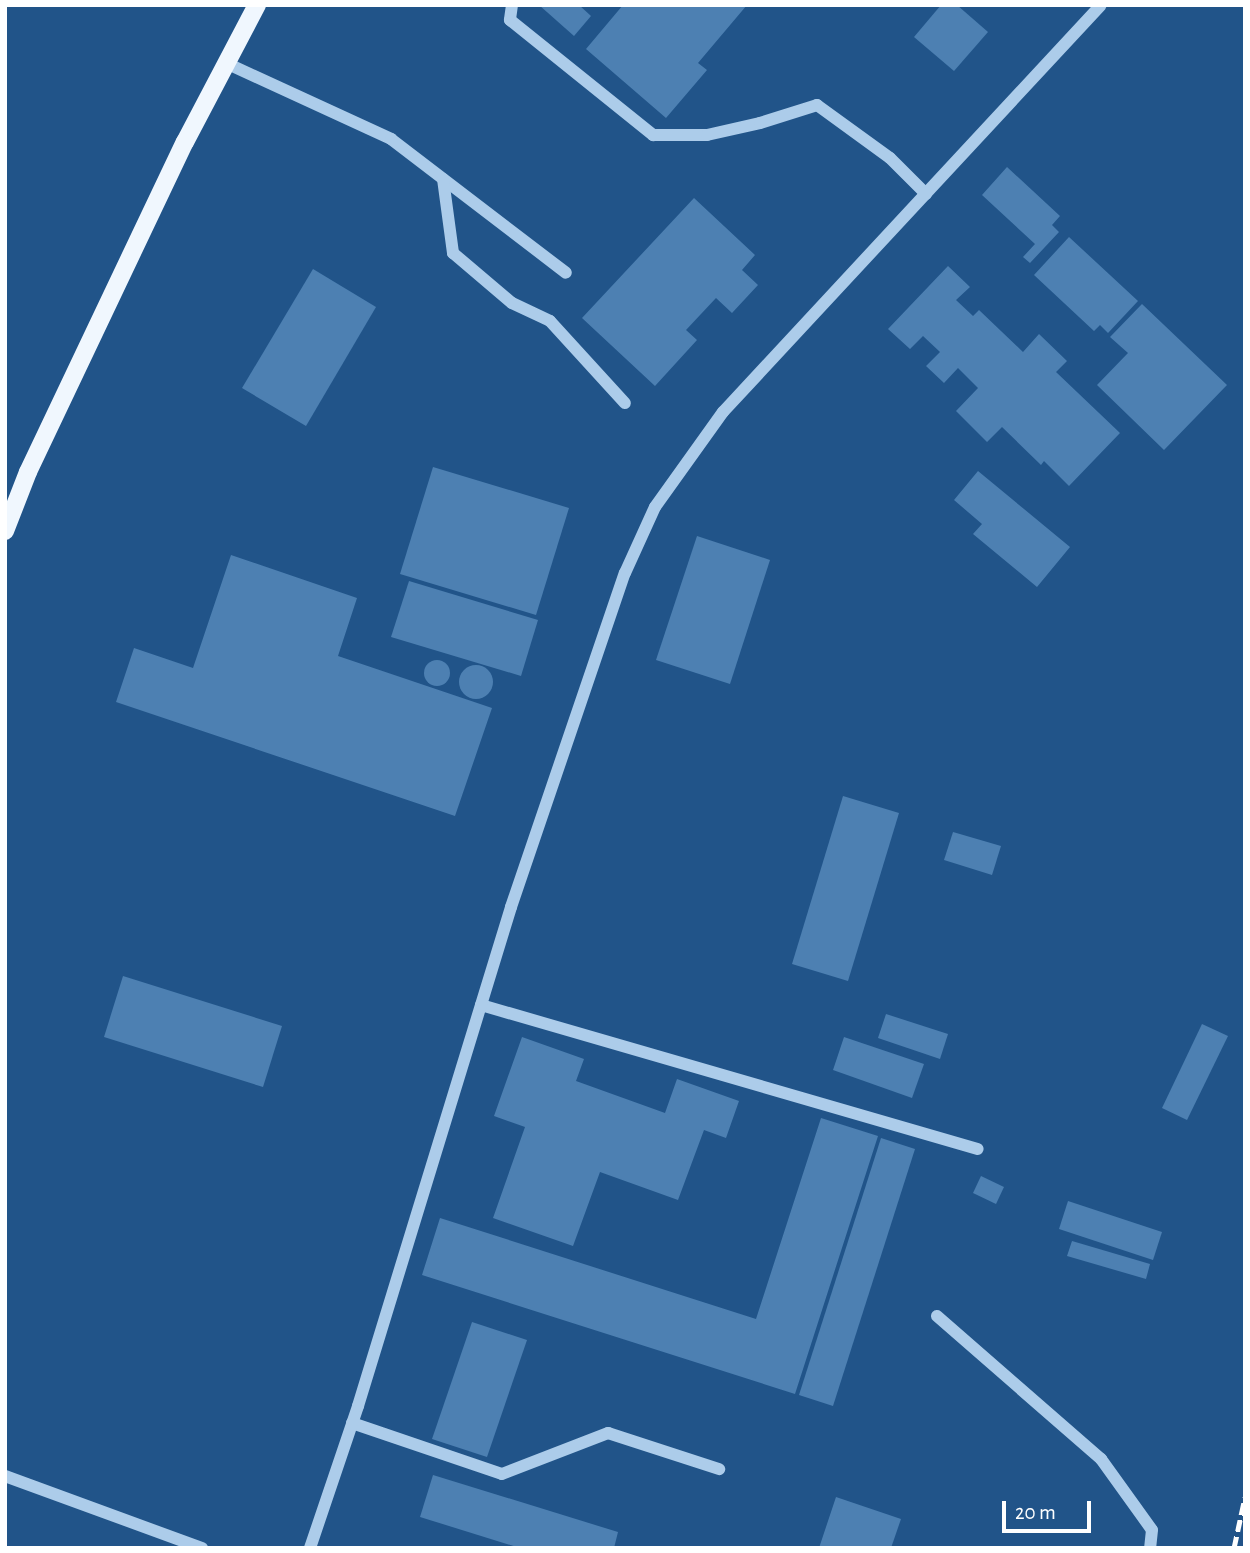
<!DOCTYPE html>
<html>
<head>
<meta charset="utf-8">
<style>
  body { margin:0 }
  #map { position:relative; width:1250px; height:1553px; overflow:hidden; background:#215489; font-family:"Alegreya Sans",sans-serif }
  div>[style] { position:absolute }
  .building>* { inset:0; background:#4d80b2 }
  .round { border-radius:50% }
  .minor>* { height:12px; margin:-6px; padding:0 6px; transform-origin:6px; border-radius:6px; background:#acccea }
  .major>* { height:18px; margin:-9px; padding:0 9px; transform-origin:9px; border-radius:9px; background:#f0f7fe }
  .rail>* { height:5px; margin-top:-2.5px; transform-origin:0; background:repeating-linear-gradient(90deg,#fff 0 12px,transparent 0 17px) }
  span { translate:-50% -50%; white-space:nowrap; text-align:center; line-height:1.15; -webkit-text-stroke:5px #215489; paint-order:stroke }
  .frame { position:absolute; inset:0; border:7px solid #fff; pointer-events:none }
  .scale { position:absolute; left:1002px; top:1501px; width:89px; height:32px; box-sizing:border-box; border:4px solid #fff; border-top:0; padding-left:9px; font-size:21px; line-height:24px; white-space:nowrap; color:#fff; -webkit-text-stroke:5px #215489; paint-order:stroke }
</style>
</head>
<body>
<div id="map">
  <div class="building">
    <i style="clip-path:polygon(539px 5px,579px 5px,591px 16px,574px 36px)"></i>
    <i style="clip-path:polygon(623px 5px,747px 5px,698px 63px,707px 70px,666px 118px,586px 49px)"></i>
    <i style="clip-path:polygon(941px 5px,957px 5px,988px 32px,954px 71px,914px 37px)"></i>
    <i style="clip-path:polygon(1007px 167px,1060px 216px,1052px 225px,1059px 232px,1030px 263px,1023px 257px,1035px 244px,982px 195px)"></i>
    <i style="clip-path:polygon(694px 198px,755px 255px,742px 270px,758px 285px,732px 313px,716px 298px,686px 330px,697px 340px,655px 386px,582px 318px)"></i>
    <i style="clip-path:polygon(1069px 237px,1138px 301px,1108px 333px,1100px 325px,1094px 331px,1034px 275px)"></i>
    <i style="clip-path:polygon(948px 266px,970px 287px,956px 300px,973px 316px,979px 310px,1023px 352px,1039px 334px,1067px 361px,1056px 372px,1120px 433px,1069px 486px,1044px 461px,1041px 465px,1002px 427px,987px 442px,956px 411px,978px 388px,958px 368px,944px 383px,926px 366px,940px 352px,923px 336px,910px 349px,888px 329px)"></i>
    <i style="clip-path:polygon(313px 269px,376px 307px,306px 426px,242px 388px)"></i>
    <i style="clip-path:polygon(1142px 304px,1227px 385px,1164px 450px,1097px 385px,1128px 353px,1110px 337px)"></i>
    <i style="clip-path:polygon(433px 467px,569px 508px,536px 615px,400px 574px)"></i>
    <i style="clip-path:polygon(978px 471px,1070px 547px,1037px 587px,973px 534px,982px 524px,954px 500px)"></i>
    <i style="clip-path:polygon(697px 536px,770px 560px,730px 684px,656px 660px)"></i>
    <i style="clip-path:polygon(231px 555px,357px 598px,338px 656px,492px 708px,455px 816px,116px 702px,134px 648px,193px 668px)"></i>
    <i style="clip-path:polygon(409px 581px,538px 620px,521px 676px,391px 637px)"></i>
    <i class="round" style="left:424px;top:660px;width:26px;height:26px"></i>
    <i class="round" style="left:459px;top:665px;width:34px;height:34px"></i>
    <i style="clip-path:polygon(843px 796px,899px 813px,848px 981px,792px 964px)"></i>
    <i style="clip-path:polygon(953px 832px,1001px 846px,992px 875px,944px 860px)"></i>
    <i style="clip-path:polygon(123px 976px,282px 1026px,263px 1087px,104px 1037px)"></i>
    <i style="clip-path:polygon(886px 1014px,948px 1034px,940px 1059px,878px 1038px)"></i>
    <i style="clip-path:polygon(1202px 1024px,1228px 1036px,1187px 1120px,1162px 1108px)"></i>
    <i style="clip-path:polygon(522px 1037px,584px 1059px,576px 1081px,665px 1113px,677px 1079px,739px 1101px,726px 1138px,704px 1130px,678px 1200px,600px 1172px,573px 1246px,493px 1218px,525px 1127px,494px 1116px)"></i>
    <i style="clip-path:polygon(844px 1037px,924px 1064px,912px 1098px,833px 1070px)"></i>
    <i style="clip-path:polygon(821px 1118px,878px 1136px,795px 1394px,422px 1275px,440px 1218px,756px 1319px)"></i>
    <i style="clip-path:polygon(881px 1138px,915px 1149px,833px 1406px,799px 1395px)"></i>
    <i style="clip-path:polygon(981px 1176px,1004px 1187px,996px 1204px,973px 1193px)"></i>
    <i style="clip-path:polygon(1068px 1201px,1162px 1232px,1153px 1260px,1059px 1229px)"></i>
    <i style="clip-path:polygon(1072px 1241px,1150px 1264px,1146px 1279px,1067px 1256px)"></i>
    <i style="clip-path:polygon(472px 1322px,527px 1340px,487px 1457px,432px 1439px)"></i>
    <i style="clip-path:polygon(433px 1475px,618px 1532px,614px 1548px,520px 1548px,420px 1517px)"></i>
    <i style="clip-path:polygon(836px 1497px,901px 1519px,891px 1548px,819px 1548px)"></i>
  </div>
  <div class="minor">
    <i style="left:512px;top:5px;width:15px;rotate:98deg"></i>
    <i style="left:510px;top:20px;width:184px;rotate:38.8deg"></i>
    <i style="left:653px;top:135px;width:54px"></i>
    <i style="left:707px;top:135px;width:54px;rotate:-12.8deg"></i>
    <i style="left:760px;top:123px;width:60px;rotate:-17.5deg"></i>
    <i style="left:817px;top:105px;width:90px;rotate:36deg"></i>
    <i style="left:890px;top:158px;width:51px;rotate:45deg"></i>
    <i style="left:226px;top:63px;width:182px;rotate:24.7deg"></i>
    <i style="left:391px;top:139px;width:220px;rotate:37.4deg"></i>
    <i style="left:443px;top:179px;width:75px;rotate:82.3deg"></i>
    <i style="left:453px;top:253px;width:77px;rotate:40.3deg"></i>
    <i style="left:512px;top:303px;width:42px;rotate:25.3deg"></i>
    <i style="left:550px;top:321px;width:111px;rotate:47.6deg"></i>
    <i style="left:481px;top:1005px;width:517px;rotate:16.16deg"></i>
    <i style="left:937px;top:1316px;width:218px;rotate:41.1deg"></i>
    <i style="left:1101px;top:1459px;width:87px;rotate:54.3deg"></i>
    <i style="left:1152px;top:1530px;width:18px;rotate:96deg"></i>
    <i style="left:352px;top:1423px;width:158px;rotate:18.8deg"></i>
    <i style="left:502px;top:1474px;width:114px;rotate:-21.1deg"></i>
    <i style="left:608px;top:1433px;width:117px;rotate:18deg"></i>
    <i style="left:5px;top:1476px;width:210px;rotate:20.1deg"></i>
    <i style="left:310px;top:1548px;width:150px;rotate:-71.3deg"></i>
    <i style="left:358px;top:1406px;width:522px;rotate:-72.95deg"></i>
    <i style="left:511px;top:907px;width:353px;rotate:-71.2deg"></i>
    <i style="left:625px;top:573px;width:72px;rotate:-65.6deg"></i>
    <i style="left:655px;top:507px;width:117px;rotate:-54.4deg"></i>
    <i style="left:723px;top:412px;width:555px;rotate:-47.12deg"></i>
  </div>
  <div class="major">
    <i style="left:5px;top:531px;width:63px;rotate:-68.7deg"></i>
    <i style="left:28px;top:472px;width:365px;rotate:-64.6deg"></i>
    <i style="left:185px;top:142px;width:155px;rotate:-62.3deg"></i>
  </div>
  <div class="rail">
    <i style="left:1234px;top:1548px;width:52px;rotate:-77.8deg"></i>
  </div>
  <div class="frame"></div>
  <div class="scale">20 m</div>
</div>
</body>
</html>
